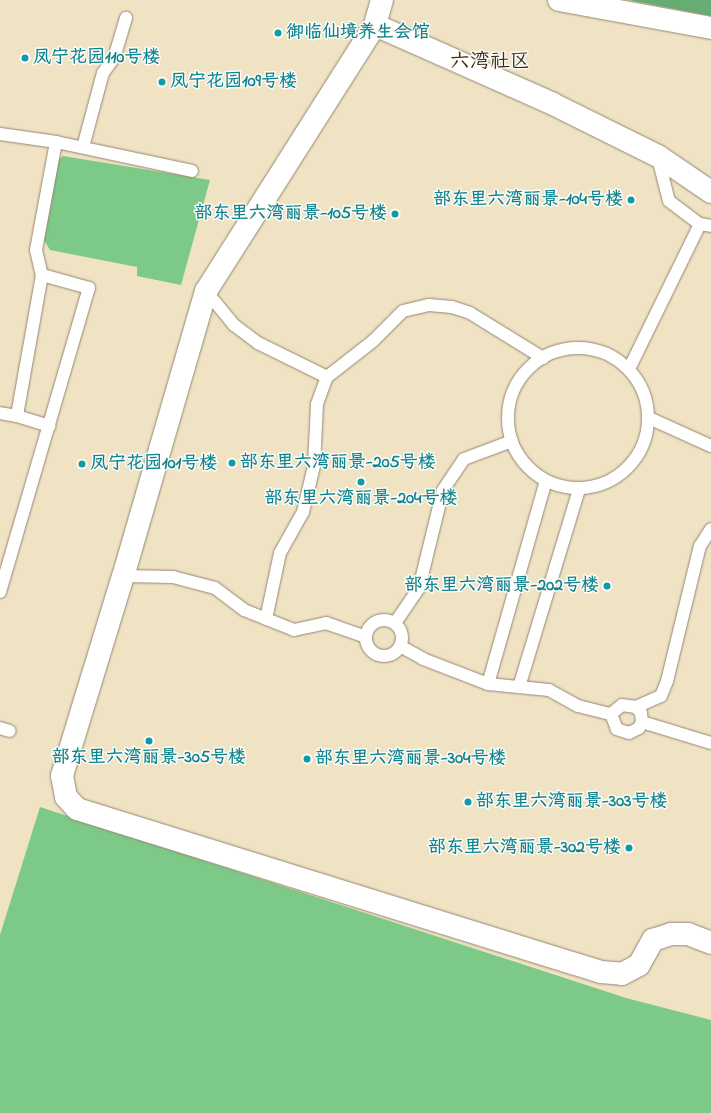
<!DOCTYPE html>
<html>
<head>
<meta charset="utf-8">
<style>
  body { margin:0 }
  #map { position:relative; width:711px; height:1113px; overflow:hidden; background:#efe3c4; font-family:"Indie Flower","LXGW WenKai TC",sans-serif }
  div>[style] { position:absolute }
  .green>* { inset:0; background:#7dc988 }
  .forest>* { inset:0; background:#66ad74 }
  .roads { filter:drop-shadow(0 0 1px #958671) drop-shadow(0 0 1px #958671) }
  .lane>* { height:12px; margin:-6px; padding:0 6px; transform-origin:6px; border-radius:6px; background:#fff }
  .lane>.ring { margin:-6px; padding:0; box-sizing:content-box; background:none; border:12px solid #fff; border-radius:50% }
  .street>* { height:22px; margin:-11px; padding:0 11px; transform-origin:11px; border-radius:11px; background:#fff }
  .secondary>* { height:22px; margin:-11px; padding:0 11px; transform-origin:11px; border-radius:11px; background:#fff }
  .dots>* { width:11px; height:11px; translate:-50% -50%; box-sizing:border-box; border:2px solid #fdfcf7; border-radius:50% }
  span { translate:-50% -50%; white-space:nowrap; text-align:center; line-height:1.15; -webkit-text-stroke:3px #fdfcf7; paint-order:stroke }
  .culture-label { font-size:18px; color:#0d838f; font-weight:700 }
  .left { translate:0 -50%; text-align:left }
  .right { translate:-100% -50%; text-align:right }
  .quarter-label { font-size:20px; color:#3b2a1e }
</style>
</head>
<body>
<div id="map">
  <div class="green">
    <i style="clip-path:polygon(63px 156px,210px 180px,181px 285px,137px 276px,137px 267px,50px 250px,42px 237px,55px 163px)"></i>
    <i style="clip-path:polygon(40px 807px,626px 998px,711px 1020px,711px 1113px,0 1113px,0 935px)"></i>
  </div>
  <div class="forest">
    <i style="clip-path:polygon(628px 0,711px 0,711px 16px)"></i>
  </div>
  <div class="roads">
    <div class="lane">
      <i style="left:0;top:134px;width:57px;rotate:8.1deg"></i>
      <i style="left:56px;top:142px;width:110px;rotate:100.5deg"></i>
      <i style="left:36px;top:250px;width:26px;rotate:77deg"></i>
      <i style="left:42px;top:275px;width:143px;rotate:100.1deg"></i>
      <i style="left:17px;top:416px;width:17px;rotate:-170deg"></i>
      <i style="left:56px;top:142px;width:139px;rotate:12deg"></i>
      <i style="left:83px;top:147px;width:77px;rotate:-74.9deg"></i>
      <i style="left:103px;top:73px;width:19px;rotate:-54deg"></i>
      <i style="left:114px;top:58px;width:42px;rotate:-73.3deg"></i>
      <i style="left:658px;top:158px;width:44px;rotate:75.7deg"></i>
      <i style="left:669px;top:201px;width:39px;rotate:37deg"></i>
      <i style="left:700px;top:224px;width:11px;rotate:10deg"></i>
      <i style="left:206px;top:291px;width:44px;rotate:50.5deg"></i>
      <i style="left:234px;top:325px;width:30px;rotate:37deg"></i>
      <i style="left:258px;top:343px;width:77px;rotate:26.2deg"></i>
      <i class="ring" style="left:508px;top:348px;width:128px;height:128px"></i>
      <i style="left:629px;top:369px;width:161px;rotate:-63.9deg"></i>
      <i style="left:17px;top:416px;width:34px;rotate:17deg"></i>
      <i style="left:649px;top:418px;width:68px;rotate:24.3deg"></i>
      <i style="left:123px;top:576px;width:50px;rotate:1.1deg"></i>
      <i style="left:173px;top:577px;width:43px;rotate:14.7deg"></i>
      <i style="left:215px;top:588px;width:36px;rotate:37deg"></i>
      <i style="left:244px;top:610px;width:54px;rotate:21.8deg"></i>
      <i style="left:294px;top:630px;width:33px;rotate:-12deg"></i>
      <i style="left:326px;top:623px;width:42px;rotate:19.3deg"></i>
      <i style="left:0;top:592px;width:317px;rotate:-73.7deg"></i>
      <i style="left:89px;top:288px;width:49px;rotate:-164.5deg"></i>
      <i style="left:266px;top:619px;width:67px;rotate:-78deg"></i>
      <i style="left:280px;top:553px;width:47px;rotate:-60.7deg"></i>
      <i style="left:303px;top:512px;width:47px;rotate:-76.6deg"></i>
      <i style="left:314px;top:466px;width:62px;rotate:-87.2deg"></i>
      <i style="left:317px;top:404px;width:29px;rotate:-70deg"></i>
      <i style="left:327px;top:377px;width:58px;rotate:-38deg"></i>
      <i style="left:373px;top:341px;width:42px;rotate:-45deg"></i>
      <i style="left:403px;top:311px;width:27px;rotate:-13deg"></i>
      <i style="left:429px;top:305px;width:23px;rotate:5deg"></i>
      <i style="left:452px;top:307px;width:19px;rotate:18deg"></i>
      <i style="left:470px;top:313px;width:86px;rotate:31.7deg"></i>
      <i class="ring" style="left:366px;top:620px;width:24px;height:24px"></i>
      <i style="left:395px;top:623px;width:42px;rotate:-55.6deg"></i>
      <i style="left:419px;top:588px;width:101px;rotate:-76.2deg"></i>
      <i style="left:443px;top:490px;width:37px;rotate:-56deg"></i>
      <i style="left:464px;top:459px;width:51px;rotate:-20.6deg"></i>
      <i style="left:400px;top:646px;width:26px;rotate:29deg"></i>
      <i style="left:423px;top:659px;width:70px;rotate:21deg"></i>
      <i style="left:488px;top:684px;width:61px;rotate:5.6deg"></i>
      <i style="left:549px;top:690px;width:33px;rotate:29deg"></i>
      <i style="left:578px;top:706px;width:34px;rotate:14deg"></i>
      <i style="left:488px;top:684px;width:211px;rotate:-74.1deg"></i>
      <i style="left:519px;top:687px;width:207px;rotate:-73.1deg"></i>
      <i style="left:622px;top:705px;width:14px;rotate:8deg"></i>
      <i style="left:636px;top:707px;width:8px;rotate:50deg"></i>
      <i style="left:641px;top:713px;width:9px;rotate:84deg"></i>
      <i style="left:642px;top:722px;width:7px;rotate:117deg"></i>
      <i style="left:639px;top:728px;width:11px;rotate:153deg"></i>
      <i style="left:629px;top:733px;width:13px;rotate:-162deg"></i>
      <i style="left:617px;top:729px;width:16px;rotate:-112deg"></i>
      <i style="left:611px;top:714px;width:14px;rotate:-39deg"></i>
      <i style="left:636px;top:707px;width:27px;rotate:-24deg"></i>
      <i style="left:661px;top:696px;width:16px;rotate:-68deg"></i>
      <i style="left:667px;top:681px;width:139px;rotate:-76.3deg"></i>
      <i style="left:700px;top:546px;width:20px;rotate:-57deg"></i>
      <i style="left:642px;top:722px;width:72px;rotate:16.9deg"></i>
      <i style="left:0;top:728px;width:10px;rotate:17deg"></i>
    </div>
    <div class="street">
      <i style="left:382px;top:0;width:26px;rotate:106deg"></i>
      <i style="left:375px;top:25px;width:315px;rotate:122.4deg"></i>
      <i style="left:206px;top:291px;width:297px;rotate:106.2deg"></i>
      <i style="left:123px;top:576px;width:209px;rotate:107deg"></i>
      <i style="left:62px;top:776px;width:21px;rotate:79deg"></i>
      <i style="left:66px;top:797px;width:16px;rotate:47deg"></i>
      <i style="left:77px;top:809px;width:549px;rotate:17.28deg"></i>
      <i style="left:601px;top:972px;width:21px;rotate:5deg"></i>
      <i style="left:622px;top:974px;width:19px;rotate:-28deg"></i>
      <i style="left:639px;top:965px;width:29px;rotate:-61deg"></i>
      <i style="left:653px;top:940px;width:19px;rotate:-18deg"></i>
      <i style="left:671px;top:934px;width:17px"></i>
      <i style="left:688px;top:934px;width:25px;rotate:21deg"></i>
      <i style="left:375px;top:25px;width:193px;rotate:23.9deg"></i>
      <i style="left:551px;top:103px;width:119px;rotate:26.4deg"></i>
      <i style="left:658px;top:156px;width:64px;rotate:34.2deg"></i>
    </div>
    <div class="secondary">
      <i style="left:559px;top:0;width:155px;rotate:10.4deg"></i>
    </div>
  </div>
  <div class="dots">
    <i style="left:278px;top:33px;background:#0f9aa8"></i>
    <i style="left:25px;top:58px;background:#0f9aa8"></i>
    <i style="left:162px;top:82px;background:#0f9aa8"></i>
    <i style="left:631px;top:200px;background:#0f9aa8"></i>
    <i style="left:395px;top:214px;background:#0f9aa8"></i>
    <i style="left:232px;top:463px;background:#0f9aa8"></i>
    <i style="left:82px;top:464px;background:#0f9aa8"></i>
    <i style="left:361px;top:482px;background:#0f9aa8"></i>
    <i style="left:607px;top:586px;background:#0f9aa8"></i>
    <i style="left:149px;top:741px;background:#0f9aa8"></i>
    <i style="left:307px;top:759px;background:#0f9aa8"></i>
    <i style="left:468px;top:802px;background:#0f9aa8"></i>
    <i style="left:629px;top:848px;background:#0f9aa8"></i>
  </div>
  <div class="culture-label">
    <span class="left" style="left:286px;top:33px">御临仙境养生会馆</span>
    <span class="left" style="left:33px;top:58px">凤宁花园110号楼</span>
    <span class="left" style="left:170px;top:82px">凤宁花园109号楼</span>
    <span class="right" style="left:623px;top:200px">部东里六湾丽景-104号楼</span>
    <span class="right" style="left:387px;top:214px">部东里六湾丽景-105号楼</span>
    <span class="left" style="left:240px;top:463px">部东里六湾丽景-205号楼</span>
    <span class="left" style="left:90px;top:464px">凤宁花园101号楼</span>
    <span style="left:361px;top:499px">部东里六湾丽景-204号楼</span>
    <span class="right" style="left:599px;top:586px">部东里六湾丽景-202号楼</span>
    <span style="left:149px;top:758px">部东里六湾丽景-305号楼</span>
    <span class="left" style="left:315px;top:759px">部东里六湾丽景-304号楼</span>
    <span class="left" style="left:476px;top:802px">部东里六湾丽景-303号楼</span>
    <span class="right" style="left:621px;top:848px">部东里六湾丽景-302号楼</span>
  </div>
  <div class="quarter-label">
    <span style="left:490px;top:62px">六湾社区</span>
  </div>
</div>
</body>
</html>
